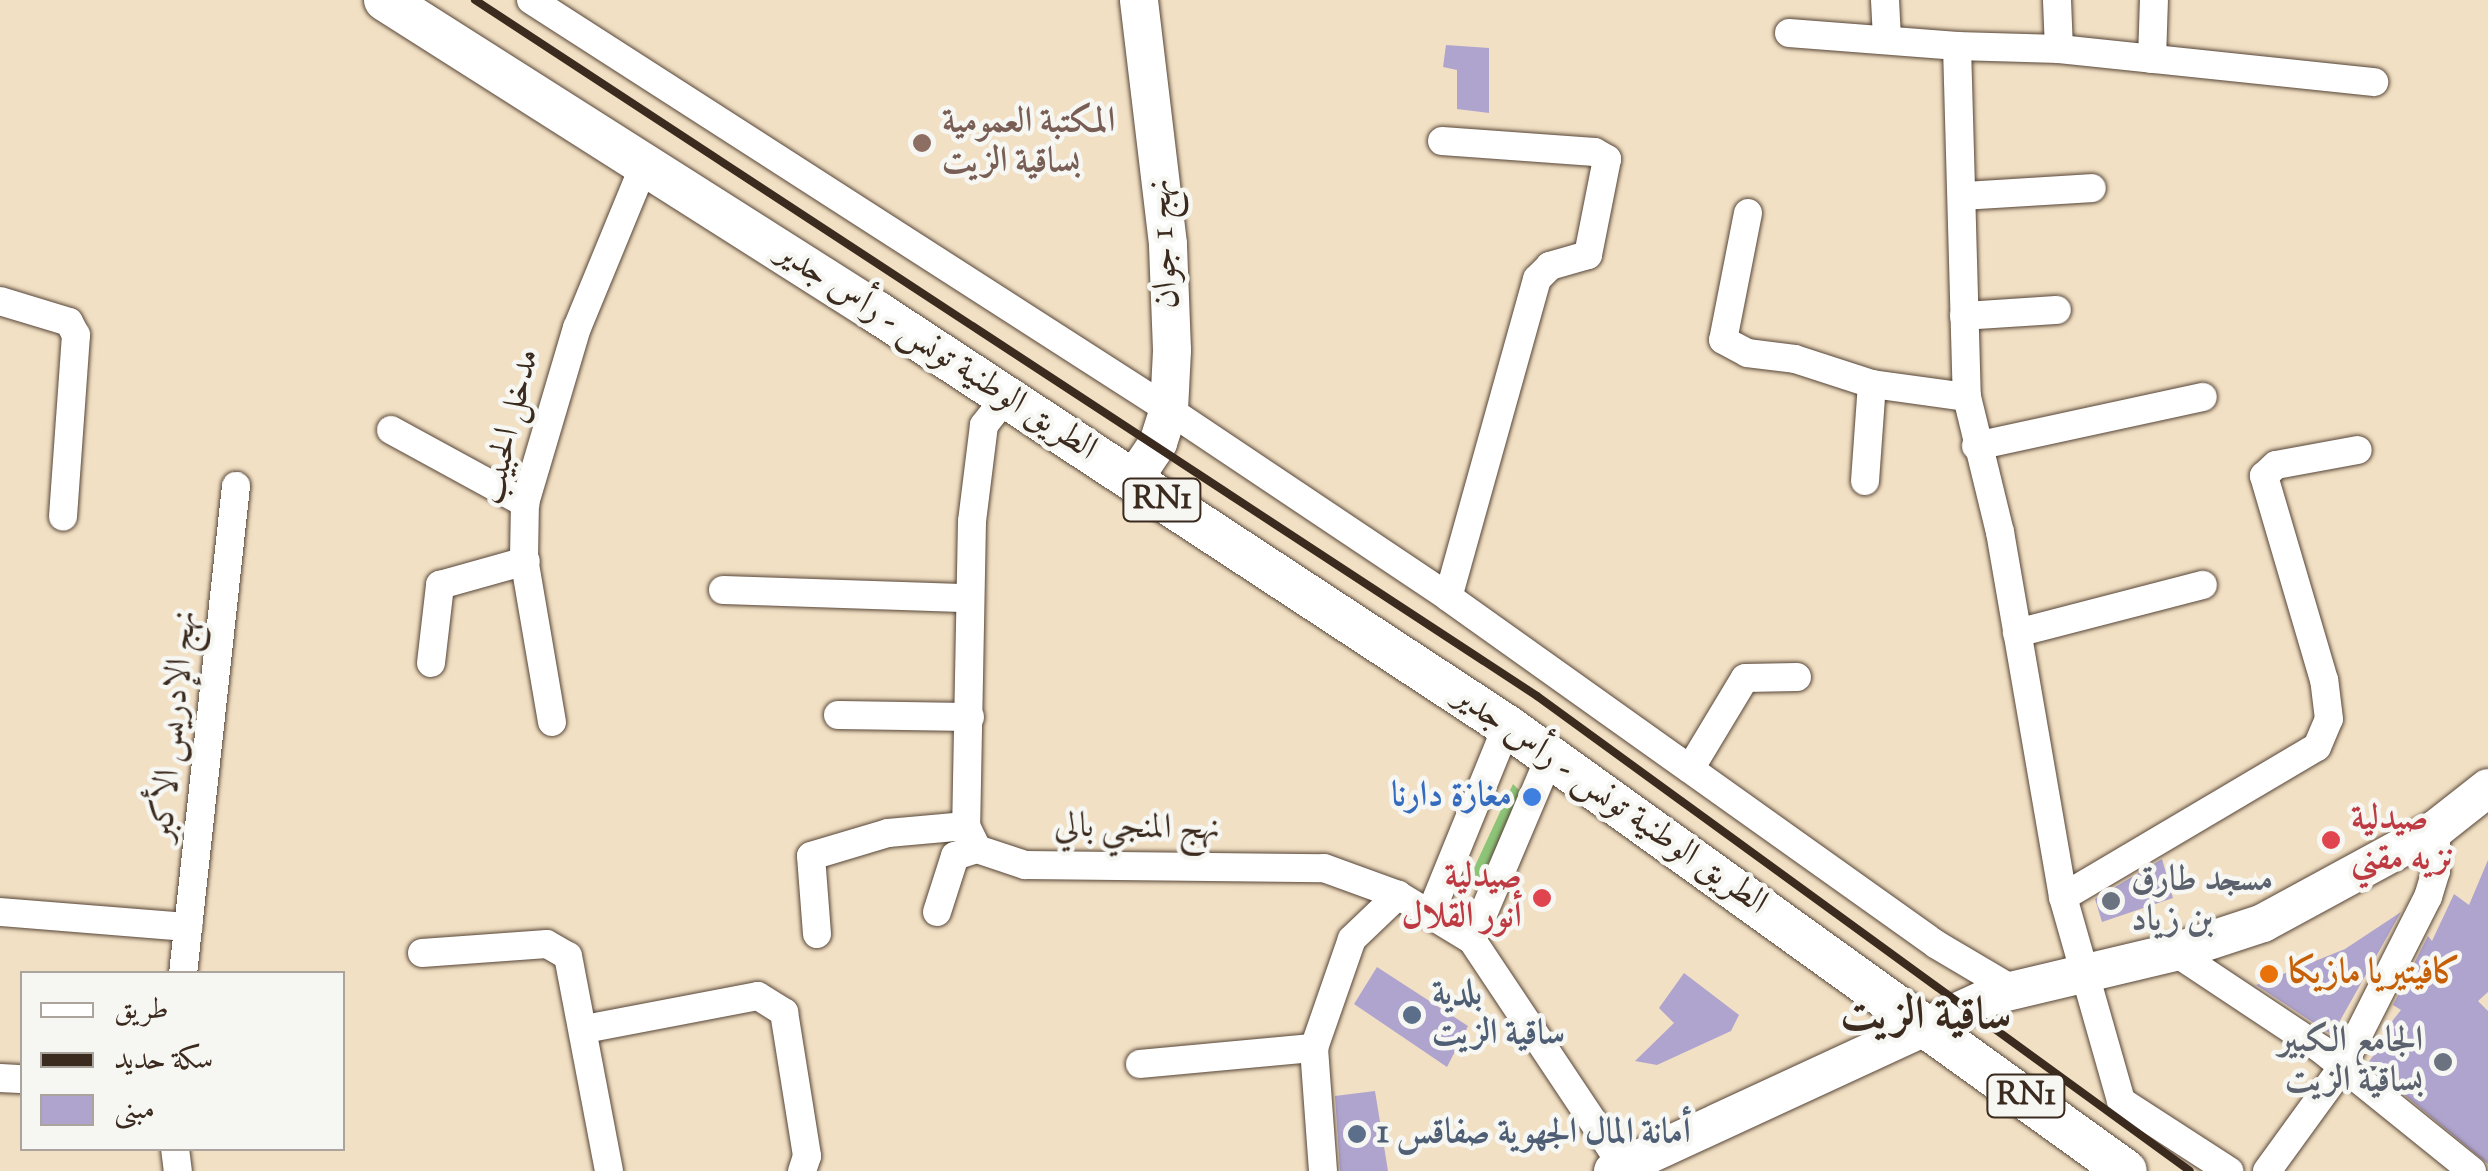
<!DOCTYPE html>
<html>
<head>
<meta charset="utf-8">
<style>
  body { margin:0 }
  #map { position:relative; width:2488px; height:1171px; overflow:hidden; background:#f2e0c4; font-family:"Sorts Mill Goudy",Amiri,serif }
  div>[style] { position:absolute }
  .green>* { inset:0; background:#8dc578 }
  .building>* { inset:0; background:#afa4ce }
  .roads { filter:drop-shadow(0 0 2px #564537) drop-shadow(0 0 2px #564537) }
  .street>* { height:28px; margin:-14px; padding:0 14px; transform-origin:14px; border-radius:14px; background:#fff }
  .secondary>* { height:38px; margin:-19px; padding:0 19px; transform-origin:19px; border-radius:19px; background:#fff }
  .primary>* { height:42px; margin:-21px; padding:0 21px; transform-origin:21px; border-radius:21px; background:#fff }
  .rail>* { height:8px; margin:-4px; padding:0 4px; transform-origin:4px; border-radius:4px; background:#3b2a1e }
  .dots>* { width:28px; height:28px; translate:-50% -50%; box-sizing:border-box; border:5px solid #f6f6f2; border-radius:50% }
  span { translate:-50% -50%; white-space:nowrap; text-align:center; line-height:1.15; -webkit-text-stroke:9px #f6f6f2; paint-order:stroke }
  .shield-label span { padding:2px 8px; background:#f6f6f2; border:2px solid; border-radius:8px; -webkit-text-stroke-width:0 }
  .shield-label { font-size:32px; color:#3b2a1e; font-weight:700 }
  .education-label { font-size:35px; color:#785e54; font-weight:700 }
  .left { translate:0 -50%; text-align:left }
  .street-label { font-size:35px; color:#3b2a1e }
  .shop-label { font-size:35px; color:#366cbe; font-weight:700 }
  .right { translate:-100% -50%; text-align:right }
  .health-label { font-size:35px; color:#be3a42; font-weight:700 }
  .worship-label { font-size:35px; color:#5b616d; font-weight:700 }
  .food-label { font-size:35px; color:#c56008; font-weight:700 }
  .service-label { font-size:35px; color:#4e5e75; font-weight:700 }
  .district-label { font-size:45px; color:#3b2a1e; font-weight:700 }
  .legend { position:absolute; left:20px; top:971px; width:325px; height:180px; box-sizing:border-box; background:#f6f6f2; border:2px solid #aba49d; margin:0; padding:12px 18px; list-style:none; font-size:30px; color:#3b2a1e }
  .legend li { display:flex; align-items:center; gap:20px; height:50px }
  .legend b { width:50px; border:2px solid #aba49d }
</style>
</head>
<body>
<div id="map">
  <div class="green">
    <i style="clip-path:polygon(1513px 784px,1522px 793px,1475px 891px,1468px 881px)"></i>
  </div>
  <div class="building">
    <i style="clip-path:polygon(1446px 45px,1489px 48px,1489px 113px,1457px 109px,1457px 70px,1443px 67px)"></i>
    <i style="clip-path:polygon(2162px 859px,2173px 898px,2102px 922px,2095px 899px)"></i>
    <i style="clip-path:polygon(2488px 860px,2488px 992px,2478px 1001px,2488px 1011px,2488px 1164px,2367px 1064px,2395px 1027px,2390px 1024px,2401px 1010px,2393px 1005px,2428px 936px,2432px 941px,2454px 894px,2469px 905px)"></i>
    <i style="clip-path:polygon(2401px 912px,2332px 1035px,2256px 985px,2345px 949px)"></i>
    <i style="clip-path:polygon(1377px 967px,1468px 1026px,1447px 1067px,1354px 1004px)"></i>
    <i style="clip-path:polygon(1684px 973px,1739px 1015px,1731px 1031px,1657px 1065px,1635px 1061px,1674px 1023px,1659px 1008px)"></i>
    <i style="clip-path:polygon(1375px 1091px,1388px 1171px,1340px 1171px,1335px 1096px)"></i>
  </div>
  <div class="roads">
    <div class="street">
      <i style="left:531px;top:0;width:758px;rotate:32.73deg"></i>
      <i style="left:1169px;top:410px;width:336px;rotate:33.8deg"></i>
      <i style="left:1448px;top:597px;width:600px;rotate:35.44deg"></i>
      <i style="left:1937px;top:945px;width:88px;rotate:30.6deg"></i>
      <i style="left:1885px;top:0;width:38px;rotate:87deg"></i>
      <i style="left:2057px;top:0;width:49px;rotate:87.7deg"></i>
      <i style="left:1789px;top:33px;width:169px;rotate:4.4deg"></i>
      <i style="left:1957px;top:46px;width:351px;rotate:88.4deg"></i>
      <i style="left:1967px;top:397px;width:139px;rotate:76.3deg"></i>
      <i style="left:2000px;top:532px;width:370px;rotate:80.2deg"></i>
      <i style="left:2063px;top:897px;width:295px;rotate:-30.6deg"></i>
      <i style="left:2317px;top:747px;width:30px;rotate:-67deg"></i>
      <i style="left:2329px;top:719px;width:39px;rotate:-97deg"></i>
      <i style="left:2324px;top:680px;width:213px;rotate:-106.4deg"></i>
      <i style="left:2264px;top:476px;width:16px;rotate:-43deg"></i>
      <i style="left:2276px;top:465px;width:83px;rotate:-10.4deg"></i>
      <i style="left:1957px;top:46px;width:102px;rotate:1.7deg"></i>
      <i style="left:2059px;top:49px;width:317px;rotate:6deg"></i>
      <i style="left:2152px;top:59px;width:59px;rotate:-88.1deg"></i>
      <i style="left:1442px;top:141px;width:153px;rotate:4.1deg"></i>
      <i style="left:1595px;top:152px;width:14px;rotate:30deg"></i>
      <i style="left:1607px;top:159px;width:98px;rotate:101.2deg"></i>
      <i style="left:1588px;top:255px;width:40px;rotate:164deg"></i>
      <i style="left:1550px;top:266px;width:18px;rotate:135deg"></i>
      <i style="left:1537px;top:279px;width:330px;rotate:105.6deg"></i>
      <i style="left:1963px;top:196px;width:129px;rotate:-3.5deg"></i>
      <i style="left:1748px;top:213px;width:129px;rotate:101.1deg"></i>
      <i style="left:1723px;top:340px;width:27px;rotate:28deg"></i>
      <i style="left:1747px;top:353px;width:48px;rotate:7.1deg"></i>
      <i style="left:1795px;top:359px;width:81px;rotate:18deg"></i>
      <i style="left:1872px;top:384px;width:96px;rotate:7.8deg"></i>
      <i style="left:0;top:301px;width:72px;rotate:16.9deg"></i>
      <i style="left:69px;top:322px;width:15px;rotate:62deg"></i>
      <i style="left:76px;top:335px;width:182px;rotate:94.1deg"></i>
      <i style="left:1964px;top:316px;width:93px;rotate:-3.7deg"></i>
      <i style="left:1006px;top:397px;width:36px;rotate:128deg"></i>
      <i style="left:984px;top:425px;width:97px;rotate:97.1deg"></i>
      <i style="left:972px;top:521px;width:305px;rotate:91.1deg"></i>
      <i style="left:966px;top:826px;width:25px;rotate:64deg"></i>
      <i style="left:977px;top:849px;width:51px;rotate:18.4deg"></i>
      <i style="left:1025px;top:865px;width:299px;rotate:0.6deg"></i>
      <i style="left:1324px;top:868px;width:79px;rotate:20deg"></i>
      <i style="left:1398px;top:895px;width:87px;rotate:31.3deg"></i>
      <i style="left:1472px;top:940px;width:278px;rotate:56.3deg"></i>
      <i style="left:391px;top:430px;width:153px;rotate:28.6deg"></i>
      <i style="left:1976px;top:446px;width:232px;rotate:-12.2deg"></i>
      <i style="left:1865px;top:481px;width:97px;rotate:-85.9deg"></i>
      <i style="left:723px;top:590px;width:247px;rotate:1.9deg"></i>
      <i style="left:2017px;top:633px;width:192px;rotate:-14.5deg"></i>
      <i style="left:431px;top:663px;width:79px;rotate:-83.4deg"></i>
      <i style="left:440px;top:585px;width:89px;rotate:-15.6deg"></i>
      <i style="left:838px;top:715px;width:132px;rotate:0.9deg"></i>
      <i style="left:552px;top:722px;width:166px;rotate:-99.7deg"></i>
      <i style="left:524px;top:558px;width:55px;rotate:-89deg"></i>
      <i style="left:525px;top:503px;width:183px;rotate:-73.5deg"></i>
      <i style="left:577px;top:328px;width:178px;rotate:-67.6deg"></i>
      <i style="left:1690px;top:769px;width:106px;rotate:-58.9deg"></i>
      <i style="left:1745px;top:678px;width:52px;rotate:-1.1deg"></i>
      <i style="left:2063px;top:897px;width:212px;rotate:74.1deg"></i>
      <i style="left:2121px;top:1101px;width:129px;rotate:32.9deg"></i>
      <i style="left:0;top:912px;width:189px;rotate:4.6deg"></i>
      <i style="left:937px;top:912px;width:59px;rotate:-72.2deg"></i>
      <i style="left:955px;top:856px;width:23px;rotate:-18deg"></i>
      <i style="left:1431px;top:912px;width:201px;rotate:-67.8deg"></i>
      <i style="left:817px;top:934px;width:78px;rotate:-94.4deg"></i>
      <i style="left:811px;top:856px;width:80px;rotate:-16.6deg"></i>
      <i style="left:888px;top:833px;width:78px;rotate:-5.1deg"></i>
      <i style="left:1472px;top:940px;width:200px;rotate:-67deg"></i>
      <i style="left:2175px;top:952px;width:175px;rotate:33.6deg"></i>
      <i style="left:2321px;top:1049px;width:194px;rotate:38.9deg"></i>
      <i style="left:422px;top:953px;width:125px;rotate:-4.1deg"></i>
      <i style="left:547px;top:944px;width:24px;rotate:30deg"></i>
      <i style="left:568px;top:956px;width:219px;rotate:79.2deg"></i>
      <i style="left:183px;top:974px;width:491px;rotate:-83.8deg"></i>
      <i style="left:585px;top:1029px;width:176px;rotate:-10.8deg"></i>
      <i style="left:758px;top:996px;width:31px;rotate:32deg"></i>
      <i style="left:784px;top:1012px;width:146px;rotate:80.9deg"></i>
      <i style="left:807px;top:1156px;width:16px;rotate:108deg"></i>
      <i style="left:1140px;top:1064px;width:175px;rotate:-5.3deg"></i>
      <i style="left:0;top:1078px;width:22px;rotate:3deg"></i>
      <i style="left:175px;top:1148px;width:23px;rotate:83deg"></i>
      <i style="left:1323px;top:1171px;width:123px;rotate:-94.2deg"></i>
      <i style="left:1314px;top:1048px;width:115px;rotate:-70.8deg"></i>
      <i style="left:1352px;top:939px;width:64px;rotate:-43.7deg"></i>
      <i style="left:2267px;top:1171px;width:126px;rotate:-54deg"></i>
      <i style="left:2341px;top:1069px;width:193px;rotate:-63.2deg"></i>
      <i style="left:2428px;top:897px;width:27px;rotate:-73deg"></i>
      <i style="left:2436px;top:871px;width:42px;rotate:-90deg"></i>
    </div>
    <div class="secondary">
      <i style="left:1133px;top:480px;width:45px;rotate:-56deg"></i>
      <i style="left:1158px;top:443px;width:35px;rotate:-72deg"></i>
      <i style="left:1169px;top:410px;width:60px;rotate:-87.1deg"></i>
      <i style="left:1172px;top:350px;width:106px;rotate:-92.2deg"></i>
      <i style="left:1168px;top:244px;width:246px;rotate:-96.8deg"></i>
      <i style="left:1613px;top:1171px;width:420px;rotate:-24.8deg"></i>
      <i style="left:1994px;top:995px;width:186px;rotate:-13.4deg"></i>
      <i style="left:2175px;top:952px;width:93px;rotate:-18.2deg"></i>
      <i style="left:2263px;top:923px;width:197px;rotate:-28.5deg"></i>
      <i style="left:2436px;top:829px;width:66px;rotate:-38.3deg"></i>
    </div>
    <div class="primary">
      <i style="left:385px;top:0;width:584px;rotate:32.41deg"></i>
      <i style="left:878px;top:313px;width:752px;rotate:33.29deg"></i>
      <i style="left:1507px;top:726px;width:762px;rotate:35.71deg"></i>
    </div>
  </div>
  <div class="rail">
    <i style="left:475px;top:0;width:1270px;rotate:33.24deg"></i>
    <i style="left:1537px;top:696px;width:807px;rotate:36.03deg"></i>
  </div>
  <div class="dots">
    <i style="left:922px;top:143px;background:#8d6e63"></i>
    <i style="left:1532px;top:797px;background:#3f7fe0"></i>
    <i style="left:2331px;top:840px;background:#e0444e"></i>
    <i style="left:1542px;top:898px;background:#e0444e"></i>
    <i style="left:2111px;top:901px;background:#6b7280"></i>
    <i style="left:2269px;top:974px;background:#e8710a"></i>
    <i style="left:1412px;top:1015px;background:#5c6f8a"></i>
    <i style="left:2443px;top:1062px;background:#6b7280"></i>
    <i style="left:1357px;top:1134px;background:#5c6f8a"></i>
  </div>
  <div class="shield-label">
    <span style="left:1162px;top:500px">RN1</span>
    <span style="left:2026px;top:1096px">RN1</span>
  </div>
  <div class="education-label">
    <span class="left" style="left:942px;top:143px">المكتبة العمومية<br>بساقية الزيت</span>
  </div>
  <div class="street-label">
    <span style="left:1165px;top:244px;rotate:-94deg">نهج 1 جوان</span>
    <span style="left:936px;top:352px;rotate:33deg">الطريق الوطنية تونس - رأس جدير</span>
    <span style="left:511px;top:427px;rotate:-76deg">مدخل الحبيب</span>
    <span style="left:175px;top:726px;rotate:-84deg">نهج الإدريس الأكبر</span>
    <span style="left:1610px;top:801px;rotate:35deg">الطريق الوطنية تونس - رأس جدير</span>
    <span style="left:1137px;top:829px;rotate:1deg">نهج المنجي بالي</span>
  </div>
  <div class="shop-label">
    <span class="right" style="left:1512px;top:797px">مغازة دارنا</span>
  </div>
  <div class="health-label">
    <span class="left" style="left:2351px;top:840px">صيدلية<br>نزيه مقني</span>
    <span class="right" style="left:1522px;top:898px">صيدلية<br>أنور القلال</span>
  </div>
  <div class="worship-label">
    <span class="left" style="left:2131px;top:901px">مسجد طارق<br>بن زياد</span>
    <span class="right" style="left:2423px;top:1062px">الجامع الكبير<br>بساقية الزيت</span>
  </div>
  <div class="food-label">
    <span class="left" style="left:2289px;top:974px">كافيتيريا مازيكا</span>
  </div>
  <div class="service-label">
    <span class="left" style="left:1432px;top:1015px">بلدية<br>ساقية الزيت</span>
    <span class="left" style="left:1377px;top:1134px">أمانة المال الجهوية صفاقس 1</span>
  </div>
  <div class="district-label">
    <span style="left:1926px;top:1018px">ساقية الزيت</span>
  </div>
  <ul class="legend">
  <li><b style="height:12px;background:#fff"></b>طريق</li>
  <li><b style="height:12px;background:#3b2a1e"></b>سكة حديد</li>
  <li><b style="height:28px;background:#afa4ce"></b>مبنى</li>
  </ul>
</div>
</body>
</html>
